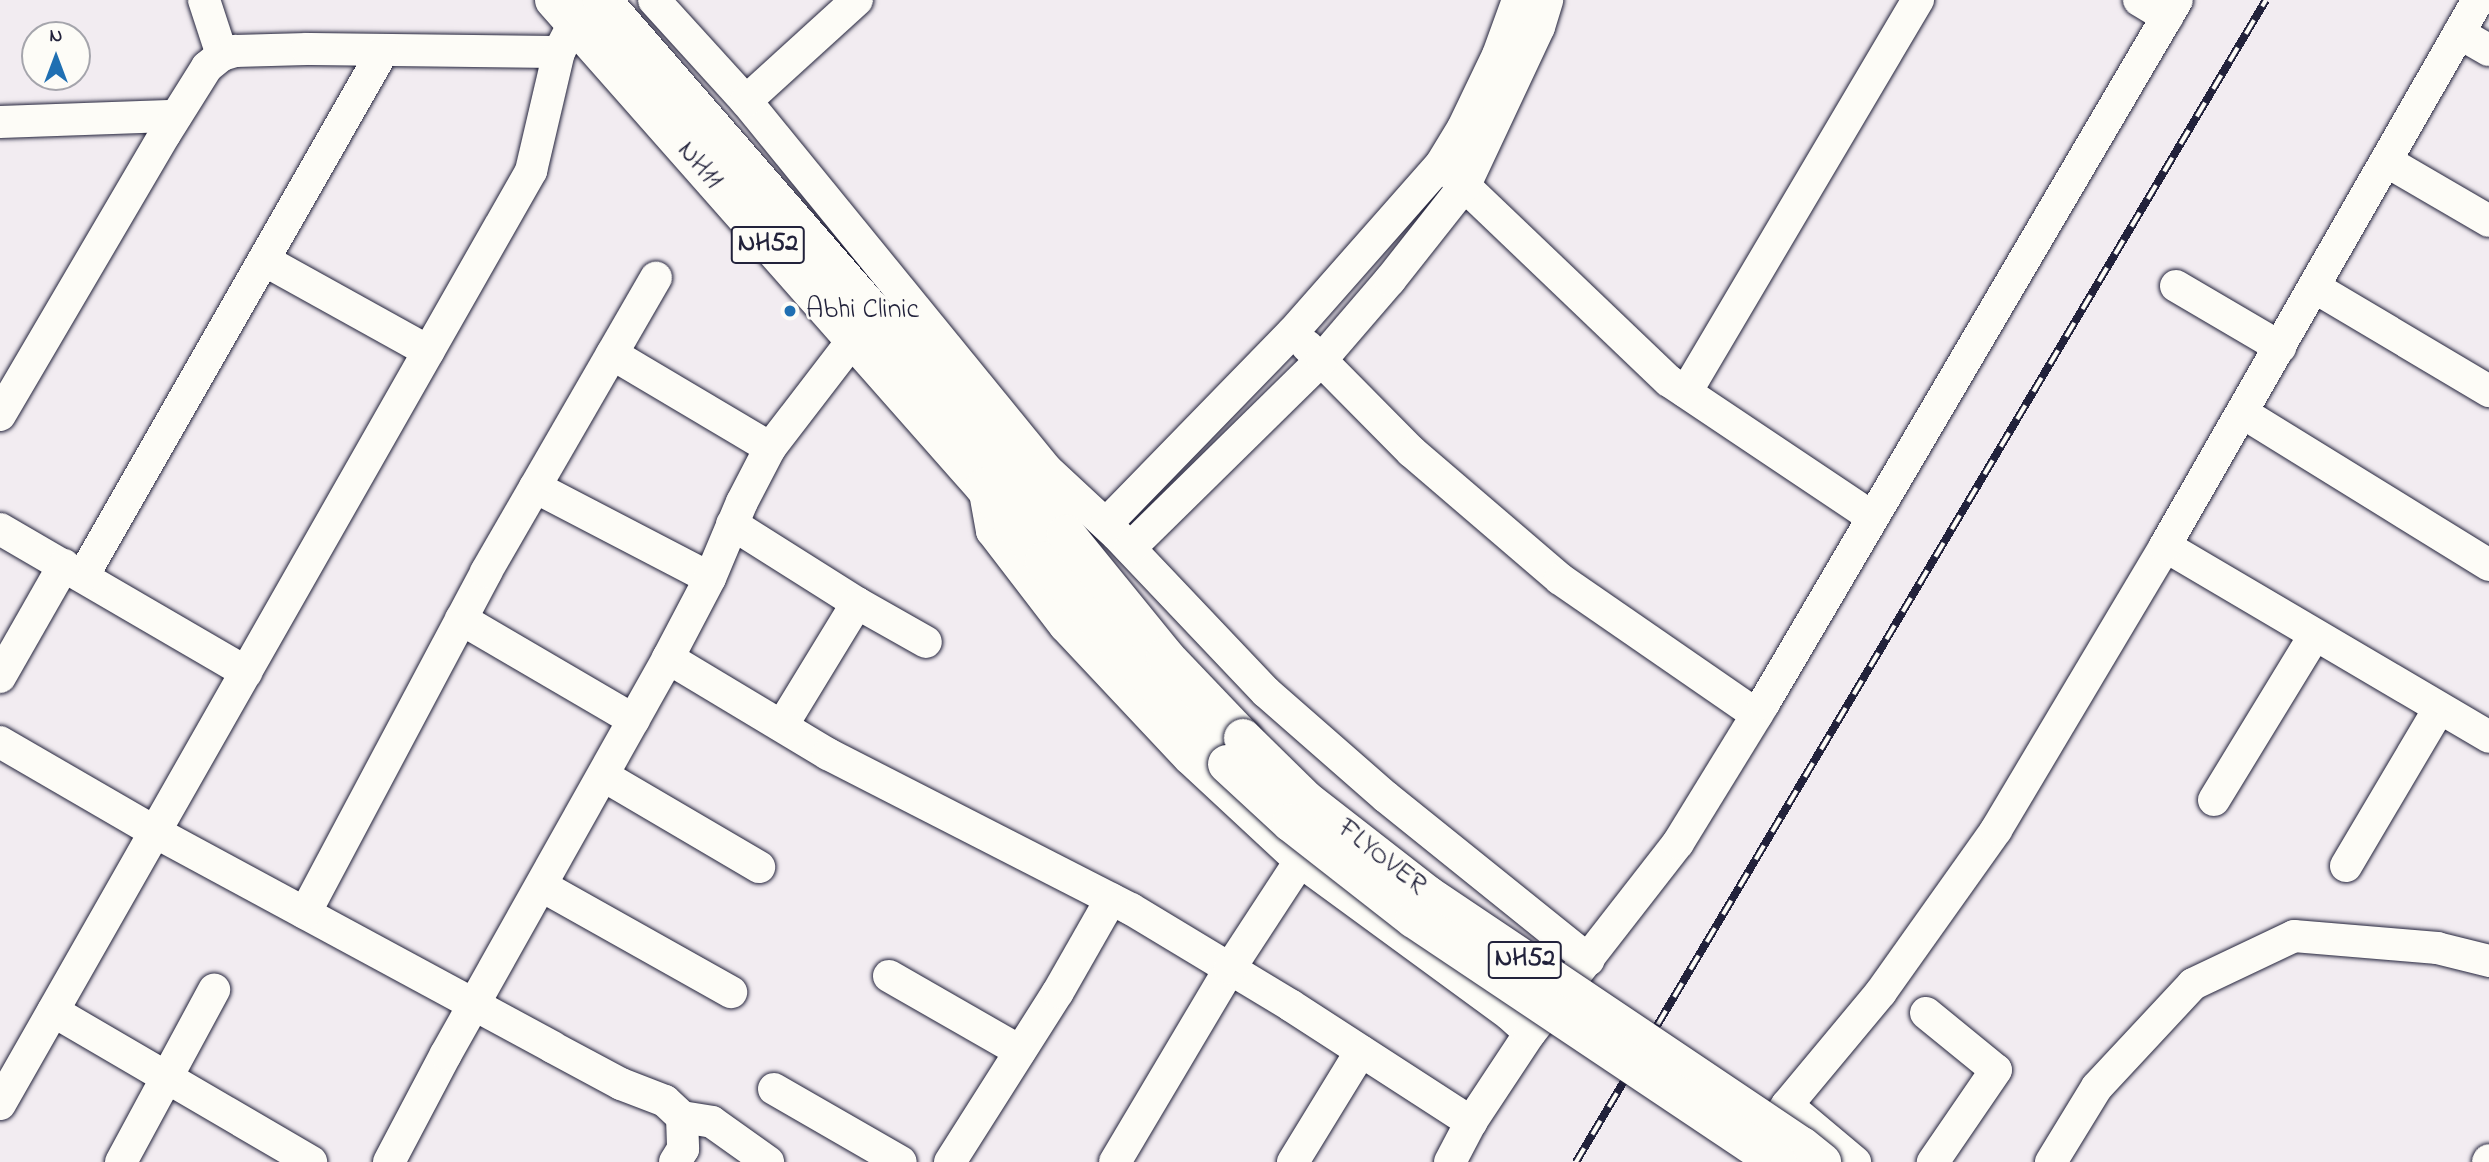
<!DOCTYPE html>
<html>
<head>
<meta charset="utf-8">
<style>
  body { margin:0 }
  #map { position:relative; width:2489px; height:1162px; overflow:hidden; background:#f2ecf1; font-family:"Indie Flower",sans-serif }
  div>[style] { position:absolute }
  .roads { filter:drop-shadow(0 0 2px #22223b) drop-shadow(0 0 2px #22223b) }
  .minor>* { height:32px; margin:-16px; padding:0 16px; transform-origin:16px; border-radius:16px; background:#fdfcf7 }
  .highway>* { height:38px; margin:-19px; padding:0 19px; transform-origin:19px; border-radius:19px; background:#fdfcf7 }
  .rail>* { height:8px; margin-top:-4px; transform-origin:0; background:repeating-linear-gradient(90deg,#fdfcf7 0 16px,#22223b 0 32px); box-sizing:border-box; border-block:2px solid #22223b }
  .bridges { filter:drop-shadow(0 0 2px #22223b) drop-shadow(0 0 2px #22223b) }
  .highway-bridge>* { height:38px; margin:-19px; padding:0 19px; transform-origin:19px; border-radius:19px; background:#fdfcf7 }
  .dots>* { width:19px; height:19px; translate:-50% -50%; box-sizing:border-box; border:4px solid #fdfcf7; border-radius:50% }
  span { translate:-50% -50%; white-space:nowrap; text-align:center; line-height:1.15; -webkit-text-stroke:5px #fdfcf7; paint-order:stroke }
  .shield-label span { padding:2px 5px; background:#fdfcf7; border:2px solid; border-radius:5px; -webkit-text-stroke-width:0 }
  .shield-label { font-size:26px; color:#22223b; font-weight:700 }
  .street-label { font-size:28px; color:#22223b }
  .poi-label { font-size:28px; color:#22223b }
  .left { translate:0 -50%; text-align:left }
  .north { position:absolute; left:21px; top:21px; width:70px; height:70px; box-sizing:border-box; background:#fdfcf7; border:2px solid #a5a5ac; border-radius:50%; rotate:0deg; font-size:19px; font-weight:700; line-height:28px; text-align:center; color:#22223b }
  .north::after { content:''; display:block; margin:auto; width:24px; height:32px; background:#1f6fb2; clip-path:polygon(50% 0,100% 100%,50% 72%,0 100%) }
</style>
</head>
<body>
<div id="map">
  <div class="roads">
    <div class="minor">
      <i style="left:204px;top:0;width:58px;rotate:71.9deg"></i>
      <i style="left:654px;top:0;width:137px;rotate:47.7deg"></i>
      <i style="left:746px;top:101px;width:473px;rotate:50.8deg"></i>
      <i style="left:1045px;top:468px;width:98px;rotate:42.9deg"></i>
      <i style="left:1117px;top:535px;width:216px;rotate:46.5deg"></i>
      <i style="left:1266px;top:692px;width:159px;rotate:41.2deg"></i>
      <i style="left:1386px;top:797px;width:260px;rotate:38.8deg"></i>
      <i style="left:2139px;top:0;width:33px;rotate:31deg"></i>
      <i style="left:2459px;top:33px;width:34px;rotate:30deg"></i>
      <i style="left:746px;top:101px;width:150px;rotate:-42.3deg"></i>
      <i style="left:0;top:122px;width:176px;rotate:-2deg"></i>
      <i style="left:2386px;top:161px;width:119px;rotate:30.2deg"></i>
      <i style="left:1449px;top:171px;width:304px;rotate:43.7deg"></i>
      <i style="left:1669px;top:381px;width:244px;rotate:33.8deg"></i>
      <i style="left:264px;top:260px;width:188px;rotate:29deg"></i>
      <i style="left:2176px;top:286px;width:121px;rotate:30.4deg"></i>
      <i style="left:2314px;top:287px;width:204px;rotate:30.7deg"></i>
      <i style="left:1307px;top:346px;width:149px;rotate:45.3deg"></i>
      <i style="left:1412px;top:452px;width:195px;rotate:40.6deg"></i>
      <i style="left:1560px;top:579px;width:239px;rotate:34.6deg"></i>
      <i style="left:612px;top:354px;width:184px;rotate:30.7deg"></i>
      <i style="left:1686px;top:392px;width:456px;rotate:-59.4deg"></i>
      <i style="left:2243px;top:413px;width:289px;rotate:31.7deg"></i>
      <i style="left:0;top:415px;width:326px;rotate:-59.6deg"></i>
      <i style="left:165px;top:134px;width:79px;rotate:-57.9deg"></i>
      <i style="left:207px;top:67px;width:19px;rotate:-39deg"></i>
      <i style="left:222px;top:55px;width:14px;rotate:-17deg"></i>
      <i style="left:235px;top:51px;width:72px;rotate:-1.6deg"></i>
      <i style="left:307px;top:49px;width:252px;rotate:0.7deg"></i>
      <i style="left:535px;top:487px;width:197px;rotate:27.5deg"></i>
      <i style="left:984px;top:487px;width:45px;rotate:79.7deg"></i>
      <i style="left:992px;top:531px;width:120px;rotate:52.5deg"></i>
      <i style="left:1065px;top:626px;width:181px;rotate:46.8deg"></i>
      <i style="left:1189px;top:758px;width:151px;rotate:42.9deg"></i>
      <i style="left:1300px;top:861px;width:259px;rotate:36.2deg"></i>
      <i style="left:1509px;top:1014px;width:28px;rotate:42deg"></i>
      <i style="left:732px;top:524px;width:148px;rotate:32.3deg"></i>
      <i style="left:857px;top:603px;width:144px;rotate:121.4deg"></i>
      <i style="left:1106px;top:524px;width:267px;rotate:-45.8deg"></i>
      <i style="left:1292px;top:333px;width:225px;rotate:-48.6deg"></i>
      <i style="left:1441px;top:164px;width:42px;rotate:-58.6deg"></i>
      <i style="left:1463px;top:128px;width:81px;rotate:-64.4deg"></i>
      <i style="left:1498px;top:55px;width:59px;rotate:-70deg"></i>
      <i style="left:0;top:529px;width:285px;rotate:30.2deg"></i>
      <i style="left:2165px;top:546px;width:376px;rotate:30.5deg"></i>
      <i style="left:1130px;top:548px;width:269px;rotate:-44.5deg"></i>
      <i style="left:1322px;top:359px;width:104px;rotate:-49.3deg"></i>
      <i style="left:1390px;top:280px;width:121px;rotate:-51.7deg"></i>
      <i style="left:1465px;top:185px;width:174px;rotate:-64.9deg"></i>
      <i style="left:1539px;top:27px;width:28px;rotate:-73deg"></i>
      <i style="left:83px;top:576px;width:605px;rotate:-60.26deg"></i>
      <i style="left:857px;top:603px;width:79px;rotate:29.5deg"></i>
      <i style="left:461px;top:619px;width:200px;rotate:30.3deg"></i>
      <i style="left:668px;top:658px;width:187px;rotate:31deg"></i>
      <i style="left:828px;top:754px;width:340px;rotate:27.1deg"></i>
      <i style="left:1131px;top:909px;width:186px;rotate:31.1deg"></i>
      <i style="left:1290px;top:1005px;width:216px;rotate:32.9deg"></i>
      <i style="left:0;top:677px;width:129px;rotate:-60.3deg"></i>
      <i style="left:0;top:742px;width:179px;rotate:30.1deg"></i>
      <i style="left:155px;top:832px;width:451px;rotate:28.4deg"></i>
      <i style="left:552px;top:1047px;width:78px;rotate:28.2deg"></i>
      <i style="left:621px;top:1084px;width:47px;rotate:21.1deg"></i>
      <i style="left:665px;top:1101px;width:23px;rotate:43deg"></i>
      <i style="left:682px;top:1117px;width:32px;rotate:88deg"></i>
      <i style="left:683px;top:1149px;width:15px;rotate:122deg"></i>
      <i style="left:604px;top:776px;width:180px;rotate:30.4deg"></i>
      <i style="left:2214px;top:800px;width:192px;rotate:-58.6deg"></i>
      <i style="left:2346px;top:866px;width:182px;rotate:-59.4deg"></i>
      <i style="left:542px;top:886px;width:217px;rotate:29.3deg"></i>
      <i style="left:305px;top:913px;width:386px;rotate:-62deg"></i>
      <i style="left:486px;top:572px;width:340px;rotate:-60deg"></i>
      <i style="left:889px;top:976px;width:151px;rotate:29.8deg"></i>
      <i style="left:53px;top:1011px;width:299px;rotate:30.3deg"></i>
      <i style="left:1926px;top:1013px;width:90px;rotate:39.2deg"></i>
      <i style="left:1996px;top:1070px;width:112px;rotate:124.4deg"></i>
      <i style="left:774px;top:1089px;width:146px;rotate:29.9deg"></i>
      <i style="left:0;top:1104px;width:1074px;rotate:-60.35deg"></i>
      <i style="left:531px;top:171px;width:122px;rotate:-76.8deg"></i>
      <i style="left:559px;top:52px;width:54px;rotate:-62.5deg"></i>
      <i style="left:1787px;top:1105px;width:89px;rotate:40deg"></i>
      <i style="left:682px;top:1117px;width:30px;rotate:9deg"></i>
      <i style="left:712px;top:1122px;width:69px;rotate:35.5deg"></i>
      <i style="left:1760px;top:1145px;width:48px;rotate:-56deg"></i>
      <i style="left:1787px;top:1105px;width:147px;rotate:-50.2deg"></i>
      <i style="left:1881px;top:992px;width:199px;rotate:-54.6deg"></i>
      <i style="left:1996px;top:830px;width:330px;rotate:-59.2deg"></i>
      <i style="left:2165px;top:546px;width:629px;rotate:-60.18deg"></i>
      <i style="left:121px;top:1162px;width:196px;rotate:-61.6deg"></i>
      <i style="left:389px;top:1162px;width:122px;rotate:-62.2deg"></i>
      <i style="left:446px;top:1054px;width:454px;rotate:-60.7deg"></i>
      <i style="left:668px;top:658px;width:90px;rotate:-62.3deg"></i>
      <i style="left:710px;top:578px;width:82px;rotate:-67.2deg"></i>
      <i style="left:742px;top:502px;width:61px;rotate:-62.6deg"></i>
      <i style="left:770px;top:448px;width:135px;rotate:-52.5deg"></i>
      <i style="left:950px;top:1162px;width:201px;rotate:-57.6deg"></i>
      <i style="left:1058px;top:992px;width:107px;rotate:-60.3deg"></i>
      <i style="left:1115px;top:1162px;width:226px;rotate:-59.3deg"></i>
      <i style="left:1230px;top:968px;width:128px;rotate:-56.8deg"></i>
      <i style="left:1293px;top:1162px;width:130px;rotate:-58.5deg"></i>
      <i style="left:1450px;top:1162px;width:45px;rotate:-62.3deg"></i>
      <i style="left:1471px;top:1122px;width:107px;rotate:-56.5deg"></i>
      <i style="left:1530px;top:1033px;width:241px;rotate:-52.1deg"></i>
      <i style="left:1678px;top:843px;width:164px;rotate:-58.4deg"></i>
      <i style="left:1764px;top:703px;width:815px;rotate:-59.57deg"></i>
      <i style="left:2051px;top:1162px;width:88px;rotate:-58.5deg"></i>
      <i style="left:2097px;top:1087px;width:141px;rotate:-47deg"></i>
      <i style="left:2193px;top:984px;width:112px;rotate:-25.4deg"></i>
      <i style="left:2294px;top:936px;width:144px;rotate:4.8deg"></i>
      <i style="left:2437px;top:948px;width:54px;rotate:14deg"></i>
      <i style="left:2488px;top:1162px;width:2px;rotate:-63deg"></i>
    </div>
    <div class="highway">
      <i style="left:554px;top:0;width:650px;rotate:48.56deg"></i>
      <i style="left:984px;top:487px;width:95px;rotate:51deg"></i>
      <i style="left:1044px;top:561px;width:273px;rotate:48deg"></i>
      <i style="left:602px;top:0;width:707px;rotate:49.01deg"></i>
      <i style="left:1066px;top:534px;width:157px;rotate:50.9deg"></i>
      <i style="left:1165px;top:656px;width:113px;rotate:46.4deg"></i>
    </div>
  </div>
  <div class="rail">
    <i style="left:1576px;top:1162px;width:1351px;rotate:-59.3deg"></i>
  </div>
  <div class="bridges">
    <div class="highway-bridge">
      <i style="left:1243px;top:738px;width:88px;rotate:44.5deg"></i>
      <i style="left:1306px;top:800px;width:155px;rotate:37.9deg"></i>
      <i style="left:1428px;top:895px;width:450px;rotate:33.9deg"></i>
      <i style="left:1802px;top:1146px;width:26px;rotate:39deg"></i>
      <i style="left:1227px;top:764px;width:87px;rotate:42.7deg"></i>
      <i style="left:1291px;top:823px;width:156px;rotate:38deg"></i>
      <i style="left:1414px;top:919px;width:437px;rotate:33.8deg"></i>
    </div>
  </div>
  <div class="dots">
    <i style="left:790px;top:311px;background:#1f6fb2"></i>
  </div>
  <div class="shield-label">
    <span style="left:768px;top:245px">NH52</span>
    <span style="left:1525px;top:960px">NH52</span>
  </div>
  <div class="street-label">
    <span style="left:699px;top:166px;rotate:49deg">NH11</span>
    <span style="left:1381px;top:858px;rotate:38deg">FLYOVER</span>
  </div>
  <div class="poi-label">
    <span class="left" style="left:806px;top:311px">Abhi Clinic</span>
  </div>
  <div class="north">N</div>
</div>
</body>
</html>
